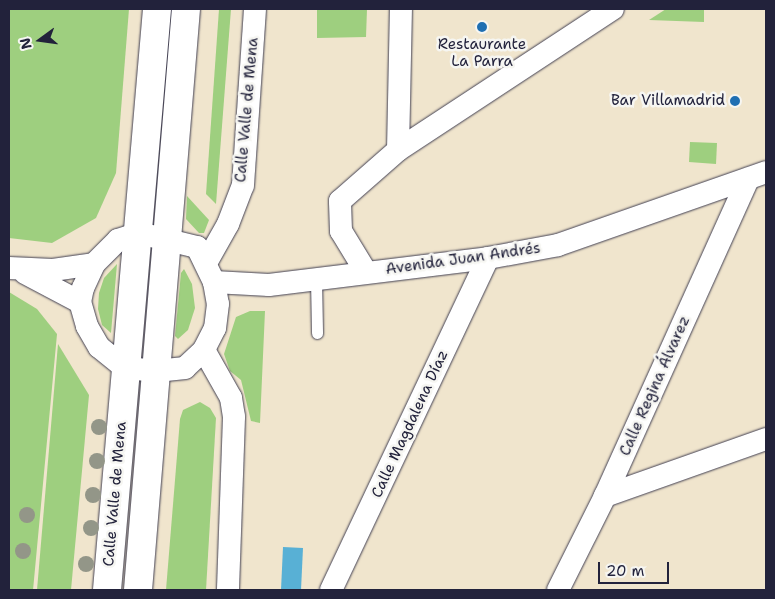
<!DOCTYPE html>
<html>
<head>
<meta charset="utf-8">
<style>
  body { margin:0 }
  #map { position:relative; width:775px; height:599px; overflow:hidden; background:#f0e5cd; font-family:"Shantell Sans",sans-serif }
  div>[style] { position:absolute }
  .green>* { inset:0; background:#9ecf7f }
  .water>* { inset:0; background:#58b0d5 }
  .roads { filter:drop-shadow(0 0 1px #413f51) drop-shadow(0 0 1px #413f51) }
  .lane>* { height:11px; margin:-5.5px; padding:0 5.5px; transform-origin:5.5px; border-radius:5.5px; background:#fff }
  .street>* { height:22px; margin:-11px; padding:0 11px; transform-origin:11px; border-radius:11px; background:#fff }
  .secondary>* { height:28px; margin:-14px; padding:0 14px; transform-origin:14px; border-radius:14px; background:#fff }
  .trees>* { width:16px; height:16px; margin:-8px; border-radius:50%; background:#939688 }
  .dots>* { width:14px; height:14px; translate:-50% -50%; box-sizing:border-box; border:2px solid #f6f6f2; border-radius:50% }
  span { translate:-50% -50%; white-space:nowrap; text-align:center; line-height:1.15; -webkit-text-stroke:5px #f6f6f2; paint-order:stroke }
  .poi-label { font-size:15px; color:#22223b }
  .right { translate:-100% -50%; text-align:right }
  .street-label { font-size:15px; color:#22223b }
  .frame { position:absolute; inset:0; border:10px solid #22223b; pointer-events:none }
  .north { position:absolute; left:15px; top:15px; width:50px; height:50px; -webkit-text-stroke:4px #f6f6f2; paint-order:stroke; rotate:256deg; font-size:14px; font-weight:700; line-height:20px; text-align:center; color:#22223b }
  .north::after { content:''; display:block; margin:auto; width:18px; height:22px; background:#22223b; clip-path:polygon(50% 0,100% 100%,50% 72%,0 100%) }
  .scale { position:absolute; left:598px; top:562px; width:71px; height:22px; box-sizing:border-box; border:2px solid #22223b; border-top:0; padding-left:6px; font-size:15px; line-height:18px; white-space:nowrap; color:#22223b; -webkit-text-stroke:4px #f6f6f2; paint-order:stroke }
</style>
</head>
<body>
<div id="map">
  <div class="green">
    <i style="clip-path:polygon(9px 9px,129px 9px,116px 173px,96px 218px,52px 243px,9px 238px)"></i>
    <i style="clip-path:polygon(219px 9px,231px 9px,216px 204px,206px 194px)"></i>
    <i style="clip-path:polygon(317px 9px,367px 9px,366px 37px,317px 38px)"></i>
    <i style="clip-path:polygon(666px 9px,704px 9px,704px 22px,649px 20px)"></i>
    <i style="clip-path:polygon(690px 142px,717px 143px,716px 164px,689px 162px)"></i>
    <i style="clip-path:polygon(187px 196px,209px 220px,204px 233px,199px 233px,186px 219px)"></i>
    <i style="clip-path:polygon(117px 264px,111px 333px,102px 325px,98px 309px,99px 293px,104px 278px)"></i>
    <i style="clip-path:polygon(184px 269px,192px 284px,195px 308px,188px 330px,178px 339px,175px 336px,181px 273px)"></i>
    <i style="clip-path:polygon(9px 292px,37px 309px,57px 334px,33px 590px,9px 590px)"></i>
    <i style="clip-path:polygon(250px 311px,265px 311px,260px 423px,251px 421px,241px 380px,230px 371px,224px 354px,236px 317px)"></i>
    <i style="clip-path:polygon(58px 344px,89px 395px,71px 590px,37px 590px)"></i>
    <i style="clip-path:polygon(200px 402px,210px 408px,216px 418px,206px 590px,166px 590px,180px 419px,183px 410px)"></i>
  </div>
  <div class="water">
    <i style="clip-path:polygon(283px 547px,303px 548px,301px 590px,281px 590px)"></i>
  </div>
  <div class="roads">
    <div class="lane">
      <i style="left:316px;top:279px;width:54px;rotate:88.9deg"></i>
    </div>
    <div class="street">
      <i style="left:398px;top:150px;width:141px;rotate:-88.8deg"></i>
      <i style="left:139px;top:233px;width:60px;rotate:13.6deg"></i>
      <i style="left:197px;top:247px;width:39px;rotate:64deg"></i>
      <i style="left:214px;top:282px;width:22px;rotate:80deg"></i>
      <i style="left:218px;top:304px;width:24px;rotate:97deg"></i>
      <i style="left:215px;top:328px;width:25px;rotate:117deg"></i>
      <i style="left:204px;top:350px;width:26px;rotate:137deg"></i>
      <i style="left:185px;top:368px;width:29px;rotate:174deg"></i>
      <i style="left:156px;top:371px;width:31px;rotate:-174deg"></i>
      <i style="left:125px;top:368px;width:33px;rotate:-141deg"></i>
      <i style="left:99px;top:347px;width:24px;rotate:-120deg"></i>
      <i style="left:87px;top:326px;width:25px;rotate:-106deg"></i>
      <i style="left:80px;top:302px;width:14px;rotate:-78deg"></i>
      <i style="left:83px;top:288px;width:26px;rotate:-65deg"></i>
      <i style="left:94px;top:264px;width:34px;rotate:-45deg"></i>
      <i style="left:118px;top:240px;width:22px;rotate:-18deg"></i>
      <i style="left:206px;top:263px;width:45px;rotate:-60.6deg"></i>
      <i style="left:228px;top:224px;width:42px;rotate:-69deg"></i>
      <i style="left:243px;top:185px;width:176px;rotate:-86.1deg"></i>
      <i style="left:9px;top:268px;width:44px;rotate:2.6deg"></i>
      <i style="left:53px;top:270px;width:41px;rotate:-8.3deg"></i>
      <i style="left:366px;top:272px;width:48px;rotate:-121.4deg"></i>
      <i style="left:341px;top:231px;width:30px;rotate:-92deg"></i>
      <i style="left:340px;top:201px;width:77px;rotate:-41.3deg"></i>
      <i style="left:398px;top:150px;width:257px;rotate:-33.3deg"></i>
      <i style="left:25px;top:273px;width:62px;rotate:27.8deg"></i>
      <i style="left:214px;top:282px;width:55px;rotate:3.1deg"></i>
      <i style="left:269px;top:285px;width:221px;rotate:-7deg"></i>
      <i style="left:488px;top:258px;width:71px;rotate:-10.5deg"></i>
      <i style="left:558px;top:245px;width:220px;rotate:-19.3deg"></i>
      <i style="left:204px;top:350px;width:55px;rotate:60.6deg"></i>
      <i style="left:231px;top:398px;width:19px;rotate:81deg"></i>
      <i style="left:234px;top:417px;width:173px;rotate:92deg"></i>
      <i style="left:605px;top:496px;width:171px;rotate:-19.5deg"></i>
      <i style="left:331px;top:590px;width:367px;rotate:-64.7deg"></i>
      <i style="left:558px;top:590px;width:105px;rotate:-63.4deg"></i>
      <i style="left:605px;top:496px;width:348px;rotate:-65.7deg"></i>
    </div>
    <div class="secondary">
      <i style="left:107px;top:590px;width:583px;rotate:-85.08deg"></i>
      <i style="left:138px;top:590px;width:583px;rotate:-85.28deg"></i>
    </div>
  </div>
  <div class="trees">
    <i style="left:99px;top:427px"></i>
    <i style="left:97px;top:461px"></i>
    <i style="left:93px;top:495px"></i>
    <i style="left:27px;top:515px"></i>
    <i style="left:91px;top:528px"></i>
    <i style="left:23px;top:551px"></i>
    <i style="left:86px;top:564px"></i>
  </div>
  <div class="dots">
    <i style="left:482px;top:27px;background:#1f6fb2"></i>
    <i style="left:735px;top:101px;background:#1f6fb2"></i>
  </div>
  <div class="poi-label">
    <span style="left:482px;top:53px">Restaurante<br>La Parra</span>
    <span class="right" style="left:725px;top:101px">Bar Villamadrid</span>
  </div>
  <div class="street-label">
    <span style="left:247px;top:110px;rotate:-85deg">Calle Valle de Mena</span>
    <span style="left:463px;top:259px;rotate:-8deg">Avenida Juan Andrés</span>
    <span style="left:655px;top:386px;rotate:-66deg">Calle Regina Álvarez</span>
    <span style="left:410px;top:424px;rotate:-65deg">Calle Magdalena Díaz</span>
    <span style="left:115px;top:494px;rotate:-85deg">Calle Valle de Mena</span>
  </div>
  <div class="frame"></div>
  <div class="north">N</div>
  <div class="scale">20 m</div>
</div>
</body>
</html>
